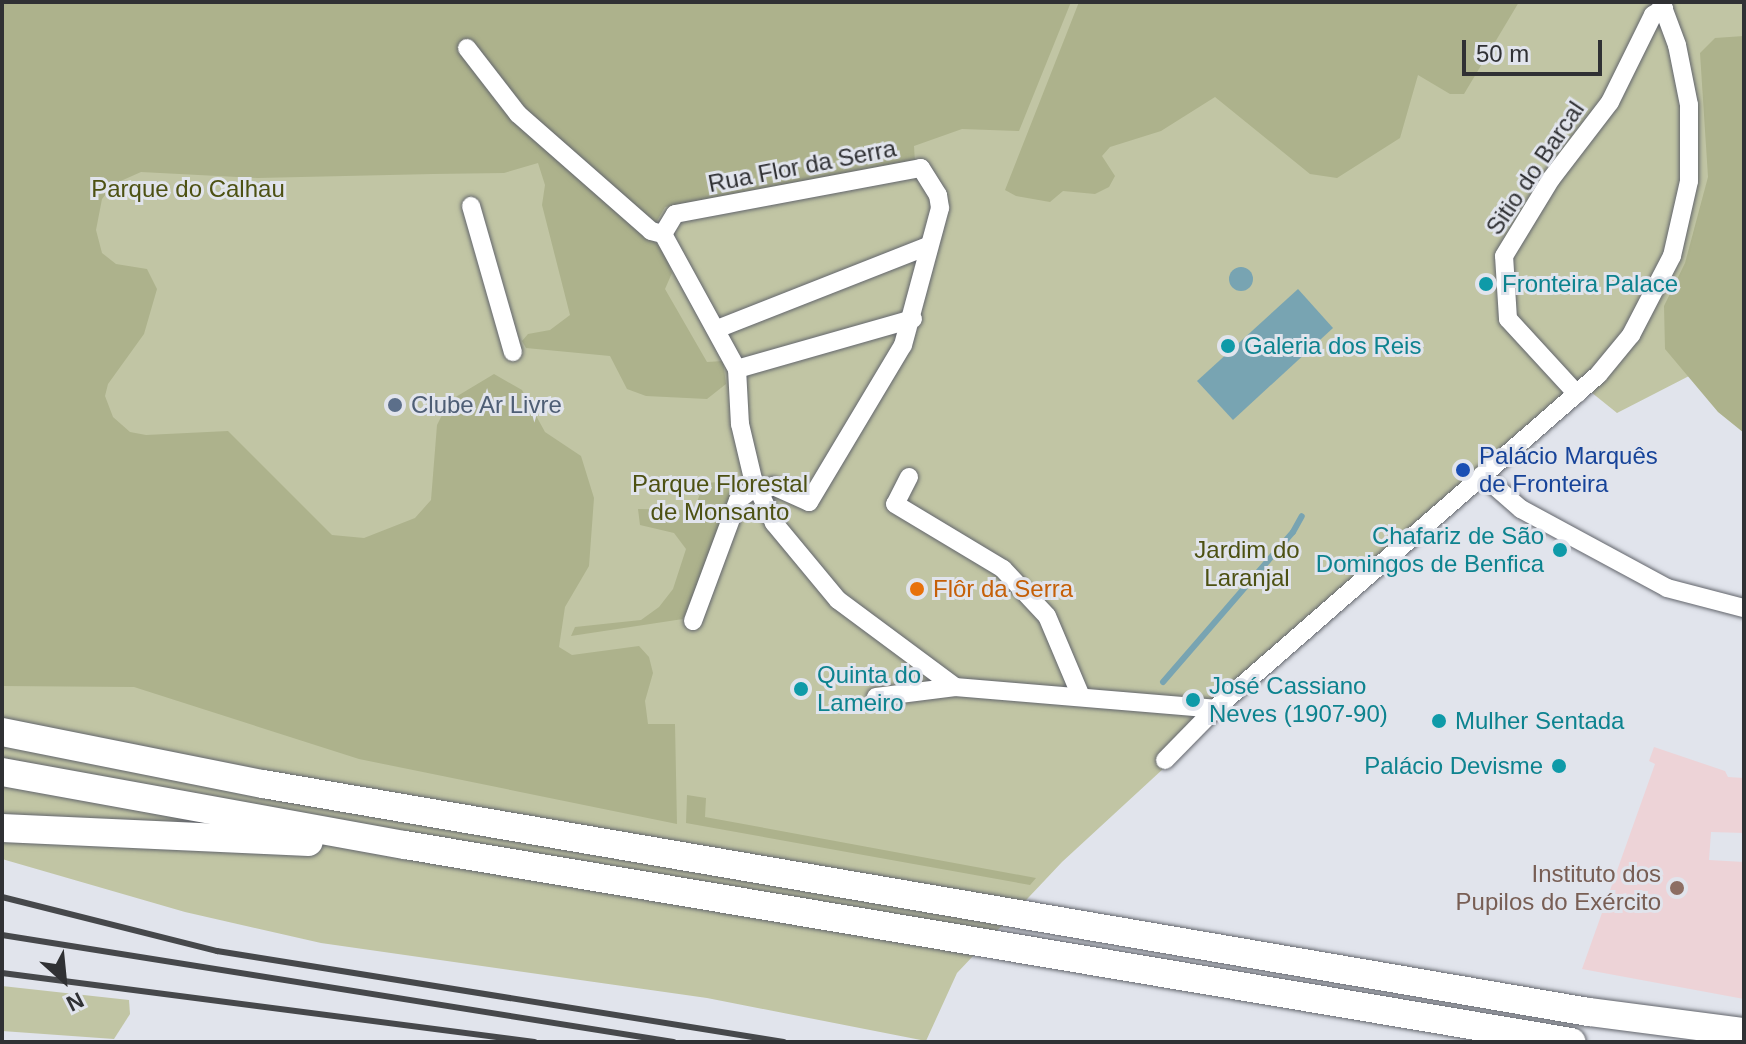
<!DOCTYPE html>
<html>
<head>
<meta charset="utf-8">
<style>
  body { margin:0 }
  #map { position:relative; width:1746px; height:1044px; overflow:hidden; background:#e1e4ec; font-family:Helvetica,sans-serif }
  div>[style] { position:absolute }
  .education>* { inset:0; background:#edd3d7 }
  .green>* { inset:0; background:#c1c5a4 }
  .forest>* { inset:0; background:#adb28c }
  .water>* { inset:0; background:#78a4b2 }
  .round { border-radius:50% }
  .stream>* { height:6px; margin:-3px; padding:0 3px; transform-origin:3px; border-radius:3px; background:#78a4b2 }
  .roads { filter:drop-shadow(0 0 2px #62656c) drop-shadow(0 0 2px #62656c) }
  .minor>* { height:18px; margin:-9px; padding:0 9px; transform-origin:9px; border-radius:9px; background:#fff }
  .highway>* { height:28px; margin:-14px; padding:0 14px; transform-origin:14px; border-radius:14px; background:#fff }
  .rail>* { height:6px; margin:-3px; padding:0 3px; transform-origin:3px; border-radius:3px; background:#46484b }
  .dots>* { width:22px; height:22px; translate:-50% -50%; box-sizing:border-box; border:4px solid #e1e4ec; border-radius:50% }
  span { translate:-50% -50%; white-space:nowrap; text-align:center; line-height:1.15; -webkit-text-stroke:6px #e1e4ec; paint-order:stroke }
  .street-label { font-size:24px; color:#303134 }
  .park-label { font-size:24px; color:#4d5113 }
  .culture-label { font-size:24px; color:#0d838f }
  .left { translate:0 -50%; text-align:left }
  .right { translate:-100% -50%; text-align:right }
  .service-label { font-size:24px; color:#4e5e75 }
  .transit-label { font-size:24px; color:#164399 }
  .food-label { font-size:24px; color:#c56008 }
  .education-label { font-size:24px; color:#785e54 }
  .frame { position:absolute; inset:0; border:4px solid #303134; pointer-events:none }
  .north { position:absolute; left:24px; top:940px; width:80px; height:80px; -webkit-text-stroke:6px #e1e4ec; paint-order:stroke; rotate:153deg; font-size:22px; font-weight:700; line-height:32px; text-align:center; color:#303134 }
  .north::after { content:''; display:block; margin:auto; width:28px; height:36px; background:#303134; clip-path:polygon(50% 0,100% 100%,50% 72%,0 100%) }
  .scale { position:absolute; left:1462px; top:40px; width:140px; height:36px; box-sizing:border-box; border:4px solid #303134; border-top:0; padding-left:10px; font-size:24px; line-height:28px; white-space:nowrap; color:#303134; -webkit-text-stroke:6px #e1e4ec; paint-order:stroke }
</style>
</head>
<body>
<div id="map">
  <div class="education">
    <i style="clip-path:polygon(1654px 747px,1725px 771px,1728px 777px,1744px 778px,1744px 833px,1711px 832px,1709px 860px,1744px 862px,1744px 999px,1582px 969px,1655px 764px,1649px 761px)"></i>
  </div>
  <div class="green">
    <i style="clip-path:polygon(2px 2px,1744px 2px,1744px 407px,1691px 375px,1617px 413px,1581px 384px,1062px 862px,957px 973px,926px 1041px,707px 998px,321px 943px,185px 912px,2px 859px)"></i>
    <i style="clip-path:polygon(2px 986px,129px 1000px,130px 1014px,114px 1039px,2px 1031px)"></i>
  </div>
  <div class="forest">
    <i style="clip-path:polygon(2px 2px,1071px 2px,1019px 131px,962px 129px,914px 146px,915px 162px,665px 207px,648px 236px,664px 251px,672px 273px,665px 289px,707px 362px,723px 361px,726px 384px,707px 399px,646px 396px,627px 389px,610px 356px,526px 348px,522px 341px,528px 334px,550px 330px,570px 315px,542px 205px,545px 185px,538px 163px,504px 173px,433px 174px,257px 178px,141px 172px,114px 184px,102px 199px,96px 230px,102px 253px,116px 264px,147px 269px,157px 289px,144px 334px,108px 384px,105px 396px,113px 417px,130px 432px,146px 435px,228px 431px,332px 535px,364px 538px,415px 518px,431px 500px,437px 425px,449px 401px,494px 374px,522px 390px,545px 432px,581px 456px,594px 498px,589px 566px,565px 607px,559px 647px,572px 655px,639px 646px,649px 657px,653px 673px,645px 701px,648px 724px,675px 724px,677px 824px,359px 759px,134px 687px,2px 686px)"></i>
    <i style="clip-path:polygon(1079px 2px,1519px 2px,1464px 94px,1450px 94px,1418px 75px,1400px 138px,1337px 178px,1310px 174px,1215px 97px,1161px 131px,1110px 147px,1102px 156px,1115px 176px,1109px 187px,1095px 194px,1063px 191px,1050px 202px,1016px 196px,1005px 190px)"></i>
    <i style="clip-path:polygon(1744px 36px,1744px 433px,1718px 412px,1665px 349px,1664px 306px,1685px 263px,1708px 177px,1700px 53px,1715px 38px)"></i>
    <i style="clip-path:polygon(720px 482px,736px 488px,683px 619px,571px 636px,575px 627px,641px 620px,659px 607px,673px 589px,686px 549px,674px 533px,640px 525px,638px 509px,694px 510px,704px 483px)"></i>
    <i style="clip-path:polygon(687px 795px,706px 798px,705px 817px,1036px 878px,1030px 885px,686px 823px)"></i>
  </div>
  <div class="water">
    <i class="round" style="left:1229px;top:267px;width:24px;height:24px"></i>
    <i style="clip-path:polygon(1298px 289px,1333px 328px,1233px 420px,1197px 381px)"></i>
  </div>
  <div class="stream">
    <i style="left:1163px;top:682px;width:198px;rotate:-49.1deg"></i>
    <i style="left:1293px;top:532px;width:18px;rotate:-61deg"></i>
  </div>
  <div class="roads">
    <div class="minor">
      <i style="left:467px;top:48px;width:83px;rotate:52.3deg"></i>
      <i style="left:518px;top:114px;width:177px;rotate:41.3deg"></i>
      <i style="left:651px;top:231px;width:12px;rotate:14deg"></i>
      <i style="left:471px;top:206px;width:152px;rotate:74deg"></i>
      <i style="left:663px;top:234px;width:23px;rotate:-59deg"></i>
      <i style="left:675px;top:214px;width:250px;rotate:-10.6deg"></i>
      <i style="left:921px;top:168px;width:32px;rotate:58deg"></i>
      <i style="left:938px;top:195px;width:13px;rotate:81deg"></i>
      <i style="left:940px;top:208px;width:142px;rotate:105.1deg"></i>
      <i style="left:903px;top:345px;width:183px;rotate:120.9deg"></i>
      <i style="left:809px;top:502px;width:39px;rotate:-156deg"></i>
      <i style="left:773px;top:486px;width:15px;rotate:157deg"></i>
      <i style="left:663px;top:234px;width:154px;rotate:61.3deg"></i>
      <i style="left:737px;top:369px;width:55px;rotate:86.9deg"></i>
      <i style="left:740px;top:424px;width:57px;rotate:76.7deg"></i>
      <i style="left:753px;top:479px;width:49px;rotate:64.5deg"></i>
      <i style="left:774px;top:523px;width:100px;rotate:50.3deg"></i>
      <i style="left:838px;top:600px;width:146px;rotate:36.6deg"></i>
      <i style="left:717px;top:329px;width:227px;rotate:-21.5deg"></i>
      <i style="left:737px;top:369px;width:183px;rotate:-15.9deg"></i>
      <i style="left:1577px;top:394px;width:102px;rotate:-132.6deg"></i>
      <i style="left:1508px;top:319px;width:63px;rotate:-93.6deg"></i>
      <i style="left:1504px;top:256px;width:90px;rotate:-58.6deg"></i>
      <i style="left:1551px;top:179px;width:97px;rotate:-52.5deg"></i>
      <i style="left:1610px;top:102px;width:97px;rotate:-63.7deg"></i>
      <i style="left:1653px;top:15px;width:13px;rotate:-32deg"></i>
      <i style="left:1482px;top:475px;width:52px;rotate:41.1deg"></i>
      <i style="left:1521px;top:509px;width:166px;rotate:28.4deg"></i>
      <i style="left:1667px;top:588px;width:80px;rotate:14.6deg"></i>
      <i style="left:909px;top:477px;width:30px;rotate:117deg"></i>
      <i style="left:895px;top:504px;width:126px;rotate:31deg"></i>
      <i style="left:1003px;top:569px;width:64px;rotate:46.9deg"></i>
      <i style="left:1047px;top:616px;width:85px;rotate:67.1deg"></i>
      <i style="left:693px;top:621px;width:129px;rotate:-69.6deg"></i>
      <i style="left:738px;top:500px;width:24px;rotate:-36deg"></i>
      <i style="left:876px;top:697px;width:80px;rotate:-7.2deg"></i>
      <i style="left:955px;top:687px;width:261px;rotate:4.8deg"></i>
      <i style="left:1165px;top:760px;width:71px;rotate:-45.6deg"></i>
      <i style="left:1215px;top:709px;width:508px;rotate:-41.09deg"></i>
      <i style="left:1598px;top:375px;width:52px;rotate:-50.5deg"></i>
      <i style="left:1631px;top:335px;width:89px;rotate:-62.6deg"></i>
      <i style="left:1672px;top:256px;width:77px;rotate:-77.2deg"></i>
      <i style="left:1689px;top:181px;width:76px;rotate:-90deg"></i>
      <i style="left:1689px;top:105px;width:61px;rotate:-101.3deg"></i>
      <i style="left:1677px;top:45px;width:46px;rotate:-110.4deg"></i>
    </div>
    <div class="highway">
      <i style="left:2px;top:732px;width:266px;rotate:11.3deg"></i>
      <i style="left:263px;top:784px;width:1345px;rotate:9.76deg"></i>
      <i style="left:1589px;top:1012px;width:156px;rotate:7.4deg"></i>
      <i style="left:2px;top:772px;width:410px;rotate:10.3deg"></i>
      <i style="left:405px;top:845px;width:1183px;rotate:9.59deg"></i>
      <i style="left:2px;top:828px;width:307px;rotate:2.6deg"></i>
    </div>
  </div>
  <div class="rail">
    <i style="left:2px;top:897px;width:222px;rotate:14.1deg"></i>
    <i style="left:217px;top:951px;width:574px;rotate:9.12deg"></i>
    <i style="left:2px;top:935px;width:680px;rotate:9.05deg"></i>
    <i style="left:2px;top:973px;width:537px;rotate:7.38deg"></i>
  </div>
  <div class="dots">
    <i style="left:1486px;top:284px;background:#0f9aa8"></i>
    <i style="left:1228px;top:346px;background:#0f9aa8"></i>
    <i style="left:395px;top:405px;background:#5c6f8a"></i>
    <i style="left:1463px;top:470px;background:#1a4fb4"></i>
    <i style="left:1560px;top:550px;background:#0f9aa8"></i>
    <i style="left:917px;top:589px;background:#e8710a"></i>
    <i style="left:801px;top:689px;background:#0f9aa8"></i>
    <i style="left:1193px;top:700px;background:#0f9aa8"></i>
    <i style="left:1439px;top:721px;background:#0f9aa8"></i>
    <i style="left:1559px;top:766px;background:#0f9aa8"></i>
    <i style="left:1677px;top:888px;background:#8d6e63"></i>
  </div>
  <div class="street-label">
    <span style="left:802px;top:166px;rotate:-11deg">Rua Flor da Serra</span>
    <span style="left:1535px;top:168px;rotate:-56deg">Sitio do Barcal</span>
  </div>
  <div class="park-label">
    <span style="left:188px;top:189px">Parque do Calhau</span>
    <span style="left:720px;top:498px">Parque Florestal<br>de Monsanto</span>
    <span style="left:1247px;top:564px">Jardim do<br>Laranjal</span>
  </div>
  <div class="culture-label">
    <span class="left" style="left:1502px;top:284px">Fronteira Palace</span>
    <span class="left" style="left:1244px;top:346px">Galeria dos Reis</span>
    <span class="right" style="left:1544px;top:550px">Chafariz de São<br>Domingos de Benfica</span>
    <span class="left" style="left:817px;top:689px">Quinta do<br>Lameiro</span>
    <span class="left" style="left:1209px;top:700px">José Cassiano<br>Neves (1907-90)</span>
    <span class="left" style="left:1455px;top:721px">Mulher Sentada</span>
    <span class="right" style="left:1543px;top:766px">Palácio Devisme</span>
  </div>
  <div class="service-label">
    <span class="left" style="left:411px;top:405px">Clube Ar Livre</span>
  </div>
  <div class="transit-label">
    <span class="left" style="left:1479px;top:470px">Palácio Marquês<br>de Fronteira</span>
  </div>
  <div class="food-label">
    <span class="left" style="left:933px;top:589px">Flôr da Serra</span>
  </div>
  <div class="education-label">
    <span class="right" style="left:1661px;top:888px">Instituto dos<br>Pupilos do Exército</span>
  </div>
  <div class="frame"></div>
  <div class="north">N</div>
  <div class="scale">50 m</div>
</div>
</body>
</html>
